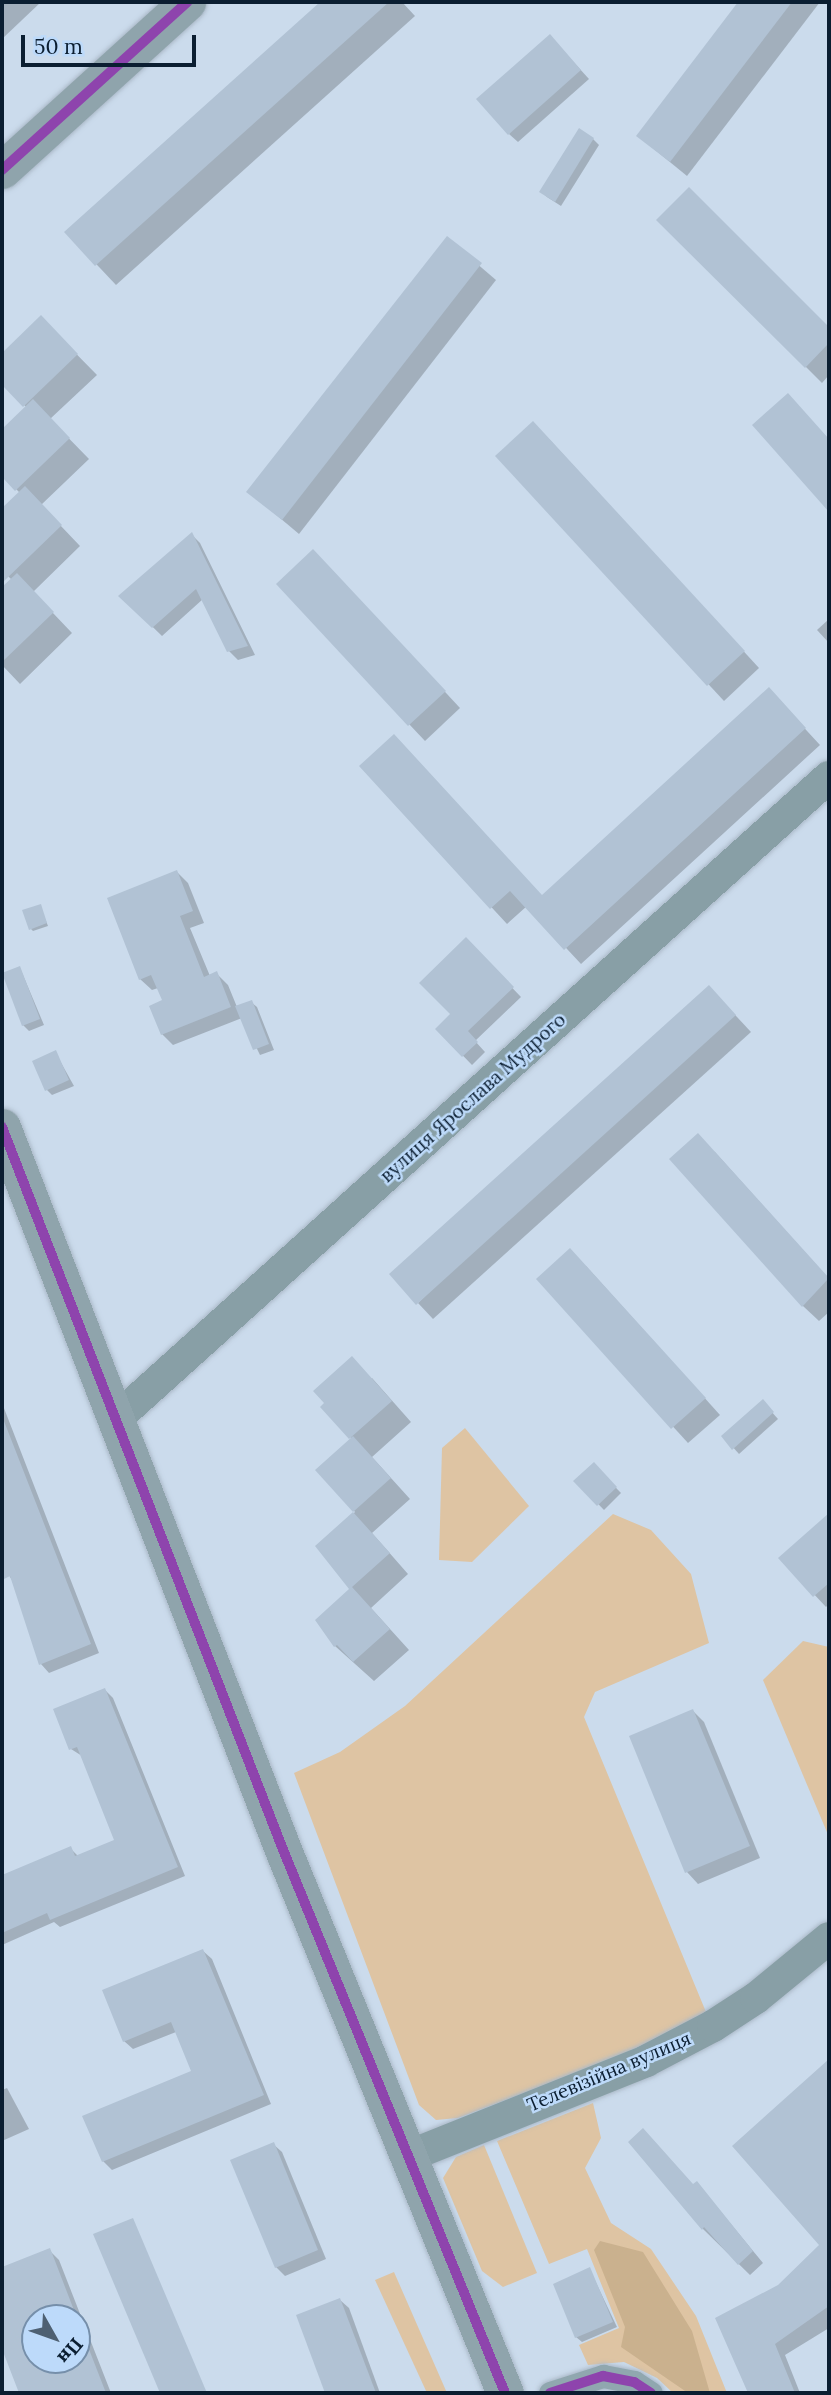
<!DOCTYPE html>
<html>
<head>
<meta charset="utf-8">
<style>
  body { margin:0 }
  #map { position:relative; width:831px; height:2395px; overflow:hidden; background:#cbdbec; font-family:Lora,serif }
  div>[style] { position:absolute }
  .green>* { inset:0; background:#dec4a3 }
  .forest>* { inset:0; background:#cab18e }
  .shadow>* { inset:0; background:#0003 }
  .building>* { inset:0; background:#b1c2d4 }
  .roads { filter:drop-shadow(0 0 2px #abb9c8) drop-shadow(0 0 2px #abb9c8) }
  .street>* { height:23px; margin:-11.5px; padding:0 11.5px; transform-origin:11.5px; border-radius:11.5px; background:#90a7af }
  .secondary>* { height:32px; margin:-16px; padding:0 16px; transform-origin:16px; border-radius:16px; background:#889fa6 }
  .primary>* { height:37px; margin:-18.5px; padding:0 18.5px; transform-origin:18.5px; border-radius:18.5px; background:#8fa4ac }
  .bus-1>* { height:10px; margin:-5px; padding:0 5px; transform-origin:5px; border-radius:5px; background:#8e44ad }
  span { translate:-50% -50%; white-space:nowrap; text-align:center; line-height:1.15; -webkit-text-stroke:5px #bddafa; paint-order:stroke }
  .street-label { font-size:19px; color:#0b1e31 }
  .frame { position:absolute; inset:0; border:4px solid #0b1e31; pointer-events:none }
  .north { position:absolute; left:21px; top:2304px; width:70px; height:70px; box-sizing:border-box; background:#bddafa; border:2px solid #768faa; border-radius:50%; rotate:130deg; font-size:19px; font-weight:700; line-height:28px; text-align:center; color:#0b1e31 }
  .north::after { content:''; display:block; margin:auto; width:24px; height:32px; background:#4e6072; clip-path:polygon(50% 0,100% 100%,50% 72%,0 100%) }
  .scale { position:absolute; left:21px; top:35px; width:175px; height:32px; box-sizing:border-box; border:4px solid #0b1e31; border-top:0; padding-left:9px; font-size:21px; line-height:24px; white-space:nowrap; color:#0b1e31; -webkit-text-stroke:5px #bddafa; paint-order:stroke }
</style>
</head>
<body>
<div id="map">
  <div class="green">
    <i style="clip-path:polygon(465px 1428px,529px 1506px,472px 1562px,439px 1560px,442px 1448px)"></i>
    <i style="clip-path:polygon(613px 1514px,651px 1530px,691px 1574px,709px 1643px,595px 1692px,584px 1717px,706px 2012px,640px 2049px,458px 2118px,436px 2120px,419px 2105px,294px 1773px,340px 1752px,405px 1706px)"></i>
    <i style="clip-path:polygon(803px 1641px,829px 1647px,829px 1837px,763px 1680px)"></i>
    <i style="clip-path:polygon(593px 2103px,601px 2138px,585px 2168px,611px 2223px,651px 2249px,696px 2316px,727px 2393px,673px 2393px,657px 2378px,624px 2362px,588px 2365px,579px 2345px,619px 2328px,587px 2249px,549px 2264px,497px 2141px)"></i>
    <i style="clip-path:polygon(484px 2145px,537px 2273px,503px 2287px,482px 2271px,443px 2178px,456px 2157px)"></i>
    <i style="clip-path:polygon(394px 2272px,447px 2393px,427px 2393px,375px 2280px)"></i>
  </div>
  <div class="forest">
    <i style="clip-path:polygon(600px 2241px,643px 2252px,692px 2331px,710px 2393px,688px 2393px,621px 2347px,625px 2327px,594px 2250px)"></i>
  </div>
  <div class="shadow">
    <i style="clip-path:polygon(2px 2px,41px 2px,2px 39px)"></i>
    <i style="clip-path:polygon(323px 2px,402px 2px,415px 16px,116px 285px,67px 233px)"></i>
    <i style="clip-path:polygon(740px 2px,820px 2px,687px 176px,638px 136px)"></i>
    <i style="clip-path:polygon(558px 45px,589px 79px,518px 142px,509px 134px)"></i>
    <i style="clip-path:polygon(593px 139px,599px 145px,561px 206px,547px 197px,542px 192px)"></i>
    <i style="clip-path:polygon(689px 190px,829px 330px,829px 375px,822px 383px,659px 220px)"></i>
    <i style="clip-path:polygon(447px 238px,496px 280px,299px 534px,249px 492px)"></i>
    <i style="clip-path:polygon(41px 318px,97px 375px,50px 419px,89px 459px,41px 505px,80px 546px,33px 592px,72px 633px,20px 684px,2px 665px,2px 590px,12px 580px,2px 570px,2px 510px,20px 493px,2px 475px,2px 432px,27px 408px,2px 382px,2px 355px)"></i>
    <i style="clip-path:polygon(549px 439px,759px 668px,724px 701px,497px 456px)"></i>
    <i style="clip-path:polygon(192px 535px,200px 543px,255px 655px,238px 660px,229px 651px,203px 599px,162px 636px,121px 596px)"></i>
    <i style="clip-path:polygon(329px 567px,460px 708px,425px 741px,278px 585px)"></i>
    <i style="clip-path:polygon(829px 619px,829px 643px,817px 630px)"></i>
    <i style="clip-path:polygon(784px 706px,820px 745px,581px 964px,527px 906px,507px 924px,361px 766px,543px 897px)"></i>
    <i style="clip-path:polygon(177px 872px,188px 883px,204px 923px,190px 928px,210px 976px,217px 974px,228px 985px,237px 1007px,251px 1002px,257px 1007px,274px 1050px,260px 1055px,242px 1018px,173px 1045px,162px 1034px,164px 1001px,158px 988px,152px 990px,140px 979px)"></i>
    <i style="clip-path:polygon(40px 906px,48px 926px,33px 931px,31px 929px)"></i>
    <i style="clip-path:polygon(466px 940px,521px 997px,475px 1041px,485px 1052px,472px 1065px,437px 1029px,452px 1014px)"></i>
    <i style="clip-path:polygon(20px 968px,44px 1025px,29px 1031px,23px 1025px)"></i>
    <i style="clip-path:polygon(724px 1003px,751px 1032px,433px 1319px,418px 1303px)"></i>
    <i style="clip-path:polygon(55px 1052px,74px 1086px,52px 1095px,47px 1090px)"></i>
    <i style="clip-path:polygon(714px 1151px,829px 1279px,829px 1312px,819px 1321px,803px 1306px)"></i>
    <i style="clip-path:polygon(586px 1266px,720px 1415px,688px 1443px,538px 1279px)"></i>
    <i style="clip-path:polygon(372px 1378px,411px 1422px,372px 1457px,410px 1499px,372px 1533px,408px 1574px,371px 1608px,409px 1650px,374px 1681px,335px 1646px,351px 1590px,318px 1546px,355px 1512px,318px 1470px,352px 1439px,322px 1407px)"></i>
    <i style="clip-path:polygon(762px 1401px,778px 1419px,739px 1454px,723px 1436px)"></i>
    <i style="clip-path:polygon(2px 1403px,99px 1653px,49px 1673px,41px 1664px,15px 1585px,2px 1564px)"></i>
    <i style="clip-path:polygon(594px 1465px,621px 1493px,604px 1510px,576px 1481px)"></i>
    <i style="clip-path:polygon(829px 1514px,829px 1604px,826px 1607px,781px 1559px)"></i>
    <i style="clip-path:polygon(105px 1690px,113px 1698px,185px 1876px,60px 1927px,54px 1922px,2px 1945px,2px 1878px,70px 1848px,79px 1857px,117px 1841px,82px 1756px,71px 1749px)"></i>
    <i style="clip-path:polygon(693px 1711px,704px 1722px,760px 1858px,698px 1884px,687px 1872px,631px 1737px)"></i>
    <i style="clip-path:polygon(203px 1951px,212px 1959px,271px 2104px,112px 2170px,103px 2161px,193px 2072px,176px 2032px,133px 2049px,124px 2041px)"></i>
    <i style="clip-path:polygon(829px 2062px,829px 2328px,785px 2355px,800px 2393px,750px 2393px,717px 2319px,779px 2286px,821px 2245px,734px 2146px)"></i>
    <i style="clip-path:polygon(7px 2088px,29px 2129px,2px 2141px,2px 2090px)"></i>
    <i style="clip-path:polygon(630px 2142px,694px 2186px,697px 2183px,763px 2263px,750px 2275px,703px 2229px)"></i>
    <i style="clip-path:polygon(273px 2144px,282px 2152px,326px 2259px,285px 2276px,276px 2267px)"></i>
    <i style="clip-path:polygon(evenodd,49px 2250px,59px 2260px,111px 2393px,21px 2393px,2px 2344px,2px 2269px,49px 2250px,35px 2318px,77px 2318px,77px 2360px,35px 2360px,35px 2318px)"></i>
    <i style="clip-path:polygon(590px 2270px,617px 2327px,582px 2342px,576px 2337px)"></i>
    <i style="clip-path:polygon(340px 2300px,349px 2308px,380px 2393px,327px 2393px,298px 2316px)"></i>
  </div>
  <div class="building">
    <i style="clip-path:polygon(320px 2px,389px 2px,95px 266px,64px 232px)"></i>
    <i style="clip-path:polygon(738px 2px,792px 2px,670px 162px,636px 136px)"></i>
    <i style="clip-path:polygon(550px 34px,581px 70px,508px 135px,476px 99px)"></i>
    <i style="clip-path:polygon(579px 128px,594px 138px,555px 202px,539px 192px)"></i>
    <i style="clip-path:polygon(689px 187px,829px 327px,829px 343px,805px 368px,656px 220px)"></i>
    <i style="clip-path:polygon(447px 236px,482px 263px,282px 520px,246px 492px)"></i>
    <i style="clip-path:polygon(41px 315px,78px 354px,23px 407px,2px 385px,2px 353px)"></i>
    <i style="clip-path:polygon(788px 393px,829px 439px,829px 512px,752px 425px)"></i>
    <i style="clip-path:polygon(33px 399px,70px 438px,15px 491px,2px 477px,2px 429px)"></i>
    <i style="clip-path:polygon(533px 421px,745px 651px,707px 686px,495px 456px)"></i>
    <i style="clip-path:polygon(25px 486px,62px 525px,2px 583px,2px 508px)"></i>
    <i style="clip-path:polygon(192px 532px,248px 646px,227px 652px,196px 589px,152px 628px,118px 596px)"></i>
    <i style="clip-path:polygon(313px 549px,446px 691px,408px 726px,276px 584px)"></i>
    <i style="clip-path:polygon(17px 573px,54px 612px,2px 662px,2px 587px)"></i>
    <i style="clip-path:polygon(769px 687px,806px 728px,564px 950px,510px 891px,490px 909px,359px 766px,394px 734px,542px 895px)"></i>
    <i style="clip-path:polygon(177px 870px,193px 911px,180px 916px,204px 977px,217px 971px,231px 1007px,161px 1035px,149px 1006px,162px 1000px,151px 975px,139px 980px,107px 898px)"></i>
    <i style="clip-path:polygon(41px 904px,47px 923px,29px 930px,22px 910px)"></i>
    <i style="clip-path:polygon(466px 937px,514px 987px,468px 1031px,478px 1042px,462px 1057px,435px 1029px,450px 1014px,419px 983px)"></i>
    <i style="clip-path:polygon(20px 966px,40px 1019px,22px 1026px,2px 973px)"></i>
    <i style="clip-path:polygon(709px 985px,736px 1015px,416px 1305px,389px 1274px)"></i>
    <i style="clip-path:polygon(252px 1000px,269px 1044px,253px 1050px,235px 1006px)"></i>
    <i style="clip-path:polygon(56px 1050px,69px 1080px,45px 1091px,32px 1061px)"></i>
    <i style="clip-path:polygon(698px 1133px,829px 1278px,802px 1307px,669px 1159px)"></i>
    <i style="clip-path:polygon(570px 1248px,706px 1398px,671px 1429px,536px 1279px)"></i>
    <i style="clip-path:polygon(352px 1356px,392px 1401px,349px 1439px,320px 1407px,324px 1403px,313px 1391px)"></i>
    <i style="clip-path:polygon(763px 1399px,774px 1412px,732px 1450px,721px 1436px)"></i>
    <i style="clip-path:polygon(2px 1416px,91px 1644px,39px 1665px,10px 1576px,2px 1580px)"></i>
    <i style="clip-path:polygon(353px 1436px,391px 1478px,353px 1512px,315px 1470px)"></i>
    <i style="clip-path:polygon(594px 1462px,617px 1487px,597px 1506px,573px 1481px)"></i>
    <i style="clip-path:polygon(353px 1512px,390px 1553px,352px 1587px,390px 1629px,353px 1662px,337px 1645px,334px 1647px,315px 1620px,349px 1589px,315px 1546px)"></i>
    <i style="clip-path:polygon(829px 1513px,829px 1583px,813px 1597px,778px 1558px)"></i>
    <i style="clip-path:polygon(105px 1688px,178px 1867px,50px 1920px,47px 1913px,2px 1933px,2px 1875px,71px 1846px,75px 1856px,114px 1840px,77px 1747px,69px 1750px,53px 1709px)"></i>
    <i style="clip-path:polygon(693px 1709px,750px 1846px,685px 1873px,629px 1736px)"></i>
    <i style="clip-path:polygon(203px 1949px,264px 2095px,102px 2162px,82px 2116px,191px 2071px,171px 2022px,123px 2042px,102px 1990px)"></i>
    <i style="clip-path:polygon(829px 2059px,829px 2306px,775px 2344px,795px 2393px,748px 2393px,715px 2318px,778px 2285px,819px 2245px,732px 2146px)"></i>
    <i style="clip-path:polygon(643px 2128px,693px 2184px,697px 2181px,753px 2251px,738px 2265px,704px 2227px,702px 2230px,628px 2142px)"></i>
    <i style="clip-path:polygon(274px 2142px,318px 2250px,275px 2268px,230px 2160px)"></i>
    <i style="clip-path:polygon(133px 2218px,207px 2393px,160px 2393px,93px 2234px)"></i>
    <i style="clip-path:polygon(50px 2248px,77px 2318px,35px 2318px,35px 2360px,77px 2360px,78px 2321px,106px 2393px,19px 2393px,2px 2349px,2px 2267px)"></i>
    <i style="clip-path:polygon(590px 2267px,613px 2322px,575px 2338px,553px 2284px)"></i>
    <i style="clip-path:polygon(340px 2298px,376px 2393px,325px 2393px,296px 2315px)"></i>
  </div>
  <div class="roads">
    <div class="street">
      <i style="left:550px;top:2393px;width:56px;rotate:-17.8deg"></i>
      <i style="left:603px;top:2376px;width:32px;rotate:11deg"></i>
      <i style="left:634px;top:2382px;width:20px;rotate:33deg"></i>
    </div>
    <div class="secondary">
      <i style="left:117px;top:1418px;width:958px;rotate:-42deg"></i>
      <i style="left:409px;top:2156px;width:255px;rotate:-21.8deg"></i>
      <i style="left:646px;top:2061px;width:76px;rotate:-27.6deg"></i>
      <i style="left:713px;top:2026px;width:51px;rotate:-33.1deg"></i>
      <i style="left:756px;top:1998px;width:94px;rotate:-39.4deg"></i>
    </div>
    <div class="primary">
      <i style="left:2px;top:170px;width:250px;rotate:-42.2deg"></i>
      <i style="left:2px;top:1127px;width:778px;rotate:68.75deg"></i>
      <i style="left:284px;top:1852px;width:584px;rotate:67.78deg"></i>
    </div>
  </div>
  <div class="bus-1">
    <i style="left:2px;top:170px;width:250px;rotate:-42.2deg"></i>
    <i style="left:2px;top:1127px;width:778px;rotate:68.75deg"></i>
    <i style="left:284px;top:1852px;width:584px;rotate:67.78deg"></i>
    <i style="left:550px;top:2393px;width:56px;rotate:-17.8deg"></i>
    <i style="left:603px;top:2376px;width:32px;rotate:11deg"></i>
    <i style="left:634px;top:2382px;width:20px;rotate:33deg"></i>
  </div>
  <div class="street-label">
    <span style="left:473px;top:1098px;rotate:-42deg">вулиця Ярослава Мудрого</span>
    <span style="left:609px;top:2072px;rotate:-23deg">Телевізійна вулиця</span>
  </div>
  <div class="frame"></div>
  <div class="north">Пн</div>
  <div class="scale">50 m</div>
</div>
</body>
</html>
